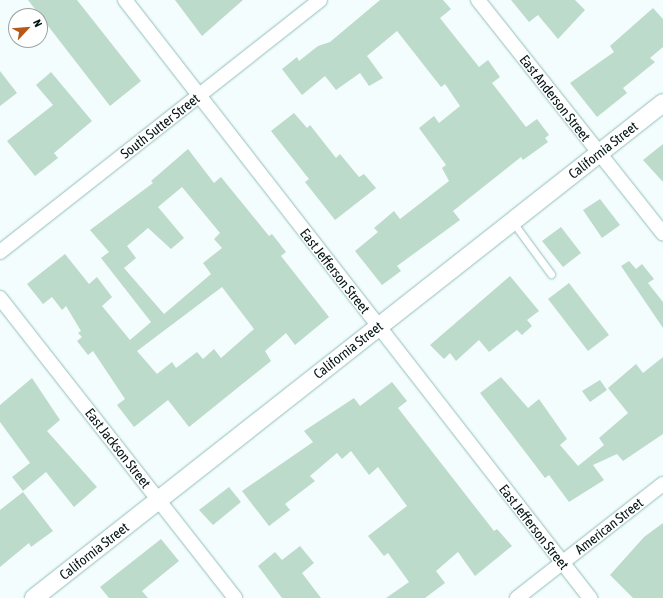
<!DOCTYPE html>
<html>
<head>
<meta charset="utf-8">
<style>
  body { margin:0 }
  #map { position:relative; width:663px; height:598px; overflow:hidden; background:#f4fdfd; font-family:"Asap Condensed",sans-serif }
  div>[style] { position:absolute }
  .building>* { inset:0; background:#bcdbca }
  .roads { filter:drop-shadow(0 0 1px #91bfbb) drop-shadow(0 0 1px #91bfbb) }
  .service>* { height:7px; margin:-3.5px; padding:0 3.5px; transform-origin:3.5px; border-radius:3.5px; background:#fff }
  .minor>* { height:14px; margin:-7px; padding:0 7px; transform-origin:7px; border-radius:7px; background:#fff }
  .tertiary>* { height:18px; margin:-9px; padding:0 9px; transform-origin:9px; border-radius:9px; background:#fff }
  span { translate:-50% -50%; white-space:nowrap; text-align:center; line-height:1.15; -webkit-text-stroke:3px #fff; paint-order:stroke }
  .street-label { font-size:14px; color:#041514 }
  .north { position:absolute; left:8px; top:8px; width:40px; height:40px; box-sizing:border-box; background:#fff; border:1px solid #9ba1a1; border-radius:50%; rotate:64deg; font-size:11px; font-weight:700; line-height:16px; text-align:center; color:#041514 }
  .north::after { content:''; display:block; margin:auto; width:14px; height:18px; background:#b95816; clip-path:polygon(50% 0,100% 100%,50% 72%,0 100%) }
</style>
</head>
<body>
<div id="map">
  <div class="building">
    <i style="clip-path:polygon(28px 0,77px 0,141px 81px,110px 106px)"></i>
    <i style="clip-path:polygon(175px 0,243px 0,202px 36px)"></i>
    <i style="clip-path:polygon(380px 0,443px 0,451px 9px,440px 18px,479px 67px,488px 60px,500px 77px,492px 83px,526px 127px,537px 119px,549px 135px,545px 138px,548px 142px,523px 160px,521px 157px,453px 211px,460px 220px,397px 266px,401px 271px,382px 285px,355px 251px,378px 232px,374px 228px,394px 211px,400px 219px,449px 181px,442px 168px,446px 165px,419px 128px,434px 116px,439px 123px,460px 106px,445px 84px,441px 87px,397px 31px,367px 56px,383px 78px,369px 86px,360px 73px,336px 90px,325px 76px,302px 95px,282px 69px,297px 57px,299px 61px,318px 46px,330px 42px)"></i>
    <i style="clip-path:polygon(511px 0,575px 0,585px 10px,558px 39px,538px 15px,529px 22px)"></i>
    <i style="clip-path:polygon(653px 8px,663px 19px,663px 47px,650px 58px,655px 62px,623px 88px,627px 93px,597px 117px,570px 83px,614px 52px,610px 46px)"></i>
    <i style="clip-path:polygon(0 71px,17px 93px,0 106px)"></i>
    <i style="clip-path:polygon(51px 72px,92px 121px,54px 153px,58px 158px,35px 176px,7px 141px,53px 105px,36px 85px)"></i>
    <i style="clip-path:polygon(294px 113px,307px 128px,310px 125px,336px 158px,340px 154px,359px 177px,364px 174px,376px 188px,335px 220px,305px 182px,309px 179px,271px 131px)"></i>
    <i style="clip-path:polygon(663px 144px,663px 182px,643px 160px)"></i>
    <i style="clip-path:polygon(evenodd,188px 149px,214px 183px,221px 177px,269px 236px,272px 234px,286px 252px,281px 256px,329px 317px,295px 345px,286px 333px,265px 351px,271px 361px,189px 427px,168px 400px,134px 427px,117px 405px,125px 399px,93px 351px,88px 355px,77px 341px,82px 337px,78px 333px,81px 331px,66px 306px,62px 310px,52px 297px,43px 304px,27px 284px,65px 254px,89px 284px,97px 277px,112px 297px,102px 306px,130px 340px,151px 322px,101px 258px,109px 252px,90px 230px,153px 183px,151px 181px,188px 149px,182px 187px,220px 233px,214px 239px,222px 248px,203px 263px,211px 274px,164px 314px,124px 268px,136px 258px,127px 246px,148px 228px,171px 249px,184px 238px,158px 207px,182px 187px,188px 149px,222px 287px,254px 329px,221px 358px,214px 349px,203px 359px,197px 352px,176px 368px,172px 362px,157px 374px,137px 351px,222px 287px)"></i>
    <i style="clip-path:polygon(600px 199px,620px 225px,602px 238px,583px 210px)"></i>
    <i style="clip-path:polygon(561px 227px,581px 253px,563px 267px,542px 241px)"></i>
    <i style="clip-path:polygon(629px 261px,636px 269px,642px 264px,654px 279px,648px 283px,663px 302px,663px 328px,621px 266px)"></i>
    <i style="clip-path:polygon(510px 276px,539px 311px,527px 320px,532px 326px,522px 335px,517px 330px,489px 352px,479px 340px,456px 361px,450px 353px,444px 359px,430px 345px)"></i>
    <i style="clip-path:polygon(569px 283px,609px 335px,588px 351px,548px 299px)"></i>
    <i style="clip-path:polygon(663px 357px,663px 434px,623px 461px,617px 454px,593px 465px,604px 480px,569px 502px,549px 475px,545px 478px,480px 393px,501px 377px,528px 408px,539px 399px,567px 439px,560px 445px,578px 466px,604px 445px,599px 438px,628px 413px,608px 388px,636px 364px,643px 373px)"></i>
    <i style="clip-path:polygon(32px 378px,60px 420px,47px 431px,97px 487px,74px 507px,46px 472px,23px 491px,12px 477px,30px 463px,0 422px,0 405px)"></i>
    <i style="clip-path:polygon(600px 380px,607px 390px,590px 402px,582px 391px)"></i>
    <i style="clip-path:polygon(392px 382px,407px 401px,398px 408px,494px 531px,497px 529px,512px 546px,475px 576px,458px 552px,436px 571px,445px 583px,425px 598px,386px 598px,409px 582px,388px 553px,384px 556px,368px 536px,407px 506px,378px 467px,369px 475px,351px 451px,342px 459px,337px 453px,310px 476px,315px 481px,285px 504px,290px 510px,269px 526px,242px 491px,313px 442px,304px 431px,354px 398px,360px 406px)"></i>
    <i style="clip-path:polygon(229px 487px,241px 502px,213px 525px,199px 510px)"></i>
    <i style="clip-path:polygon(23px 492px,53px 531px,31px 547px,29px 543px,0 567px,0 510px)"></i>
    <i style="clip-path:polygon(663px 523px,663px 598px,633px 598px,610px 575px,644px 537px)"></i>
    <i style="clip-path:polygon(161px 539px,179px 561px,142px 591px,148px 598px,109px 598px,100px 587px)"></i>
    <i style="clip-path:polygon(300px 546px,314px 563px,302px 573px,321px 598px,282px 598px,258px 566px,275px 552px,282px 560px)"></i>
  </div>
  <div class="roads">
    <div class="service">
      <i style="left:512px;top:221px;width:66px;rotate:53.7deg"></i>
    </div>
    <div class="minor">
      <i style="left:125px;top:0;width:758px;rotate:52.13deg"></i>
      <i style="left:478px;top:0;width:298px;rotate:51.6deg"></i>
      <i style="left:0;top:252px;width:407px;rotate:-38.2deg"></i>
      <i style="left:0;top:298px;width:381px;rotate:51.9deg"></i>
      <i style="left:517px;top:598px;width:185px;rotate:-38deg"></i>
    </div>
    <div class="tertiary">
      <i style="left:34px;top:598px;width:800px;rotate:-38.2deg"></i>
    </div>
  </div>
  <div class="street-label">
    <span style="left:555px;top:98px;rotate:52deg">East Anderson Street</span>
    <span style="left:160px;top:126px;rotate:-38deg">South Sutter Street</span>
    <span style="left:603px;top:150px;rotate:-38deg">California Street</span>
    <span style="left:335px;top:271px;rotate:52deg">East Jefferson Street</span>
    <span style="left:348px;top:350px;rotate:-38deg">California Street</span>
    <span style="left:118px;top:448px;rotate:52deg">East Jackson Street</span>
    <span style="left:609px;top:526px;rotate:-38deg">American Street</span>
    <span style="left:534px;top:527px;rotate:52deg">East Jefferson Street</span>
    <span style="left:94px;top:551px;rotate:-38deg">California Street</span>
  </div>
  <div class="north">N</div>
</div>
</body>
</html>
